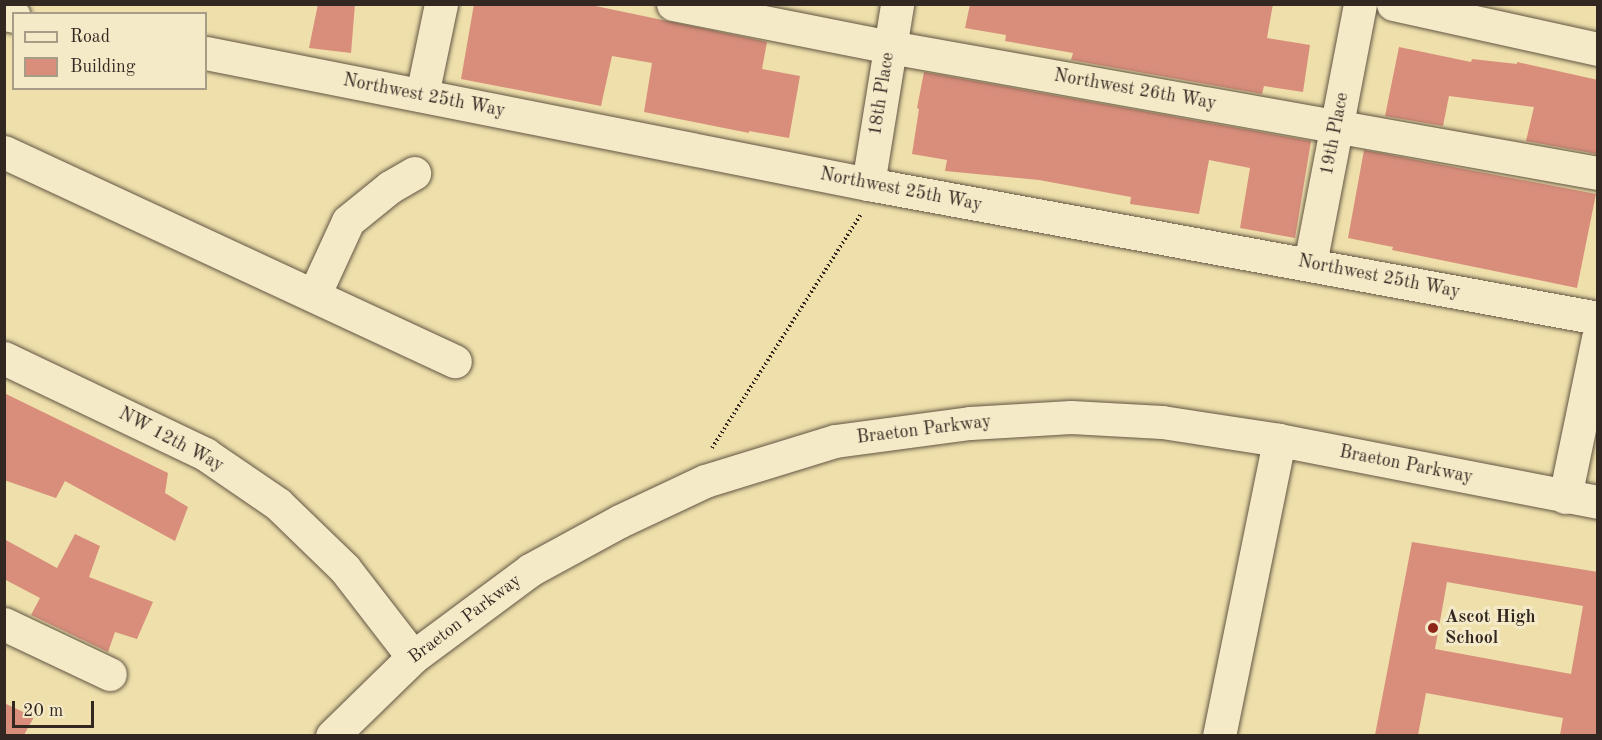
<!DOCTYPE html>
<html>
<head>
<meta charset="utf-8">
<style>
  body { margin:0 }
  #map { position:relative; width:1602px; height:740px; overflow:hidden; background:#eedfab; font-family:"Old Standard TT",serif }
  div>[style] { position:absolute }
  .building>* { inset:0; background:#d88e7b }
  .path>* { height:4px; margin-top:-2px; transform-origin:0; background:repeating-linear-gradient(90deg,#332821 0 1.5px,transparent 0 4.5px) }
  .roads { filter:drop-shadow(0 0 2px #625644) drop-shadow(0 0 2px #625644) }
  .minor>* { height:33px; margin:-16.5px; padding:0 16.5px; transform-origin:16.5px; border-radius:16.5px; background:#f4eac8 }
  .dots>* { width:16px; height:16px; translate:-50% -50%; box-sizing:border-box; border:3px solid #f4eac8; border-radius:50% }
  span { translate:-50% -50%; white-space:nowrap; text-align:center; line-height:1.15; -webkit-text-stroke:6px #f4eac8; paint-order:stroke }
  .street-label { font-size:18px; color:#332821 }
  .poi-label { font-size:18px; color:#332821; font-weight:700 }
  .left { translate:0 -50%; text-align:left }
  .frame { position:absolute; inset:0; border:6px solid #332821; pointer-events:none }
  .legend { position:absolute; left:12px; top:12px; width:195px; height:78px; box-sizing:border-box; background:#f4eac8; border:2px solid #a79c85; margin:0; padding:8px 10px; list-style:none; font-size:18px; color:#332821 }
  .legend li { display:flex; align-items:center; gap:12px; height:30px }
  .legend b { width:30px; border:2px solid #a79c85 }
  .scale { position:absolute; left:12px; top:701px; width:82px; height:27px; box-sizing:border-box; border:3px solid #332821; border-top:0; padding-left:8px; font-size:18px; line-height:21px; white-space:nowrap; color:#332821; -webkit-text-stroke:4px #f4eac8; paint-order:stroke }
</style>
</head>
<body>
<div id="map">
  <div class="building">
    <i style="clip-path:polygon(318px 4px,355px 4px,351px 53px,309px 48px)"></i>
    <i style="clip-path:polygon(474px 4px,586px 4px,767px 42px,762px 69px,800px 76px,789px 138px,749px 131px,749px 133px,644px 112px,652px 63px,612px 56px,601px 106px,461px 79px)"></i>
    <i style="clip-path:polygon(970px 4px,1273px 4px,1267px 38px,1310px 45px,1303px 92px,1264px 86px,1262px 94px,1071px 60px,1073px 53px,1005px 41px,1006px 35px,965px 28px)"></i>
    <i style="clip-path:polygon(1399px 47px,1471px 62px,1472px 59px,1517px 64px,1517px 62px,1598px 80px,1597px 154px,1526px 141px,1534px 107px,1449px 96px,1443px 126px,1385px 116px)"></i>
    <i style="clip-path:polygon(924px 72px,1311px 141px,1295px 238px,1240px 228px,1250px 168px,1209px 160px,1199px 214px,1130px 204px,1131px 197px,1039px 180px,945px 171px,947px 160px,912px 154px,919px 109px,917px 108px)"></i>
    <i style="clip-path:polygon(1364px 150px,1596px 194px,1577px 288px,1392px 250px,1393px 247px,1348px 238px)"></i>
    <i style="clip-path:polygon(4px 393px,168px 473px,165px 493px,188px 507px,175px 541px,65px 481px,56px 498px,4px 480px)"></i>
    <i style="clip-path:polygon(75px 534px,100px 546px,89px 577px,153px 602px,137px 639px,115px 632px,108px 652px,31px 615px,40px 598px,4px 579px,4px 539px,57px 568px)"></i>
    <i style="clip-path:polygon(evenodd,1412px 542px,1598px 572px,1598px 735px,1560px 735px,1563px 718px,1426px 693px,1418px 735px,1375px 735px,1412px 542px,1447px 582px,1583px 606px,1571px 674px,1435px 649px,1447px 582px)"></i>
    <i style="clip-path:polygon(4px 703px,34px 717px,24px 735px,4px 735px)"></i>
  </div>
  <div class="path">
    <i style="left:712px;top:448px;width:277px;rotate:-57.5deg"></i>
  </div>
  <div class="roads">
    <div class="minor">
      <i style="left:673px;top:4px;width:221px;rotate:11.2deg"></i>
      <i style="left:890px;top:47px;width:719px;rotate:10.09deg"></i>
      <i style="left:1393px;top:4px;width:210px;rotate:12.4deg"></i>
      <i style="left:4px;top:14px;width:10px;rotate:11deg"></i>
      <i style="left:206px;top:53px;width:675px;rotate:11.19deg"></i>
      <i style="left:868px;top:184px;width:742px;rotate:10.4deg"></i>
      <i style="left:422px;top:95px;width:93px;rotate:-78.2deg"></i>
      <i style="left:4px;top:152px;width:497px;rotate:24.9deg"></i>
      <i style="left:868px;top:184px;width:182px;rotate:-80.8deg"></i>
      <i style="left:1310px;top:264px;width:265px;rotate:-79.1deg"></i>
      <i style="left:314px;top:295px;width:81px;rotate:-65.3deg"></i>
      <i style="left:348px;top:221px;width:54px;rotate:-39deg"></i>
      <i style="left:390px;top:187px;width:28px;rotate:-30deg"></i>
      <i style="left:4px;top:358px;width:223px;rotate:25.5deg"></i>
      <i style="left:205px;top:454px;width:88px;rotate:34.4deg"></i>
      <i style="left:278px;top:504px;width:93px;rotate:44.1deg"></i>
      <i style="left:345px;top:569px;width:111px;rotate:52.3deg"></i>
      <i style="left:1565px;top:497px;width:163px;rotate:-78.3deg"></i>
      <i style="left:4px;top:624px;width:117px;rotate:25.3deg"></i>
      <i style="left:332px;top:736px;width:113px;rotate:-44.3deg"></i>
      <i style="left:413px;top:657px;width:146px;rotate:-36.6deg"></i>
      <i style="left:530px;top:570px;width:102px;rotate:-28.6deg"></i>
      <i style="left:620px;top:521px;width:94px;rotate:-25.2deg"></i>
      <i style="left:705px;top:481px;width:136px;rotate:-17.1deg"></i>
      <i style="left:835px;top:441px;width:136px;rotate:-7.6deg"></i>
      <i style="left:970px;top:423px;width:101px;rotate:-3.4deg"></i>
      <i style="left:1071px;top:417px;width:91px;rotate:3.1deg"></i>
      <i style="left:1162px;top:422px;width:118px;rotate:8.7deg"></i>
      <i style="left:1279px;top:440px;width:325px;rotate:11deg"></i>
      <i style="left:1219px;top:736px;width:302px;rotate:-78.5deg"></i>
    </div>
  </div>
  <div class="dots">
    <i style="left:1433px;top:628px;background:#8f2418"></i>
  </div>
  <div class="street-label">
    <span style="left:1135px;top:90px;rotate:10deg">Northwest 26th Way</span>
    <span style="left:882px;top:94px;rotate:-81deg">18th Place</span>
    <span style="left:424px;top:96px;rotate:11deg">Northwest 25th Way</span>
    <span style="left:1335px;top:134px;rotate:-79deg">19th Place</span>
    <span style="left:901px;top:190px;rotate:11deg">Northwest 25th Way</span>
    <span style="left:1379px;top:277px;rotate:11deg">Northwest 25th Way</span>
    <span style="left:924px;top:430px;rotate:-7deg">Braeton Parkway</span>
    <span style="left:171px;top:440px;rotate:28deg">NW 12th Way</span>
    <span style="left:1406px;top:465px;rotate:11deg">Braeton Parkway</span>
    <span style="left:465px;top:619px;rotate:-37deg">Braeton Parkway</span>
  </div>
  <div class="poi-label">
    <span class="left" style="left:1445px;top:628px">Ascot High<br>School</span>
  </div>
  <div class="frame"></div>
  <ul class="legend">
  <li><b style="height:8px;background:#f4eac8"></b>Road</li>
  <li><b style="height:16px;background:#d88e7b"></b>Building</li>
  </ul>
  <div class="scale">20 m</div>
</div>
</body>
</html>
